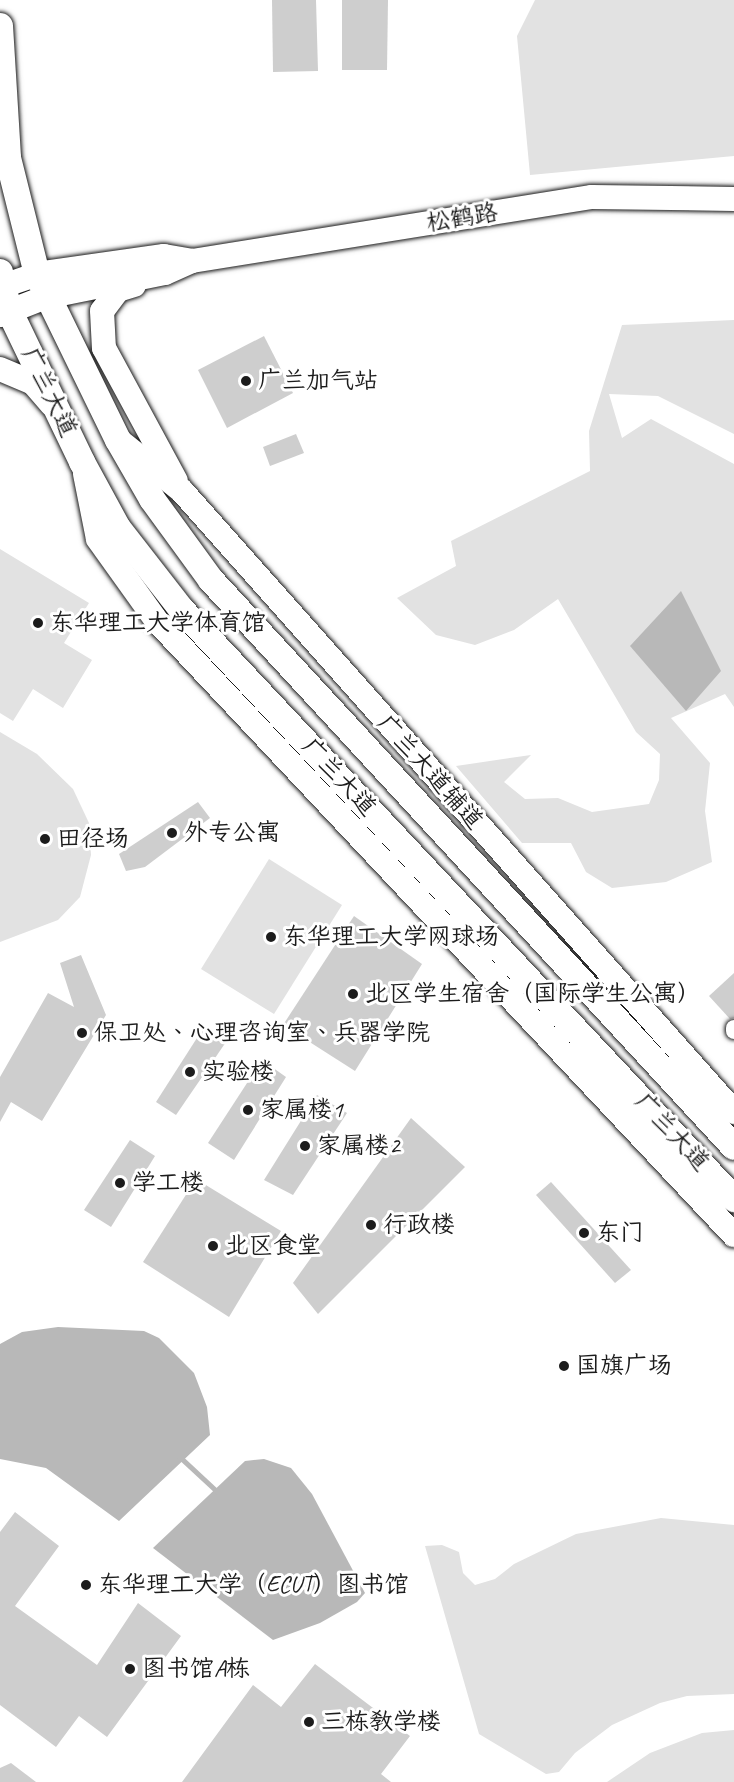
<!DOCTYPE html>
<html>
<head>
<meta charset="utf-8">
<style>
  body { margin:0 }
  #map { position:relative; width:734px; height:1782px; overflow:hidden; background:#fff; font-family:Caveat,"LXGW WenKai TC",sans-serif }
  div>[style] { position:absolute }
  .green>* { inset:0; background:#e2e2e2 }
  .water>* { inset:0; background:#b8b8b8 }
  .stream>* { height:4.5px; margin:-2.25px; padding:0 2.25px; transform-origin:2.25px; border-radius:2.25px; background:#b8b8b8 }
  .building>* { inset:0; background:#cecece }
  .roads { filter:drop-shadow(0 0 2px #1c1c1c) drop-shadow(0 0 2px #1c1c1c) }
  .street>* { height:16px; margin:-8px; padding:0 8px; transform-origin:8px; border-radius:8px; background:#fff }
  .secondary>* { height:24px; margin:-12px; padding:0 12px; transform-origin:12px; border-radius:12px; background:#fff }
  .primary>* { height:26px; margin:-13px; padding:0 13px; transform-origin:13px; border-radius:13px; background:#fff }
  .dots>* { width:16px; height:16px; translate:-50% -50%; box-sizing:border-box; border:3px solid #fff; border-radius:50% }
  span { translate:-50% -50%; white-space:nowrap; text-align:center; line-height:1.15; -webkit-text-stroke:6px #fff; paint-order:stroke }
  .street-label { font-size:24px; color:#1c1c1c }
  .poi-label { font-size:24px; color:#1c1c1c }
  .left { translate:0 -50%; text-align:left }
</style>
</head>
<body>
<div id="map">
  <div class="green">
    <i style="clip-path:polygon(535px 0,734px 0,734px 156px,530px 175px,517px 36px)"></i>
    <i style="clip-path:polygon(734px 320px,734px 434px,658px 396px,609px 394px,622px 438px,651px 419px,734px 464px,734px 707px,725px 694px,671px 718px,710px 763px,705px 811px,712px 862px,666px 882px,612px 888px,586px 872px,571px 843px,522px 843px,456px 766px,531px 755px,504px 782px,525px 799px,558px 798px,592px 812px,649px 804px,659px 780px,660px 754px,636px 732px,558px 599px,514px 630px,475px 645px,436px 635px,397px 598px,456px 566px,451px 541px,590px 471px,589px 431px,622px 325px)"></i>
    <i style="clip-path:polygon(0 549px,89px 603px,64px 643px,92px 660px,63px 708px,33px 689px,13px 721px,0 713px)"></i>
    <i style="clip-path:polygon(0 732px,37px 754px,73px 789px,89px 823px,91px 855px,80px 897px,58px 920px,0 942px)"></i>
    <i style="clip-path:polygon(269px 859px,342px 905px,274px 1014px,201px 969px)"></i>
    <i style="clip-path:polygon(661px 1518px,734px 1525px,734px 1694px,687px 1696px,660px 1703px,612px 1725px,575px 1753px,559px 1772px,546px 1774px,479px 1734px,425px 1546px,442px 1545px,459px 1552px,463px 1573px,475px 1585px,495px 1579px,514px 1564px,576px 1534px)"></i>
    <i style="clip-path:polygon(734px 1730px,734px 1782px,607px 1782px,650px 1753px,702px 1733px)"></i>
  </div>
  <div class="water">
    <i style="clip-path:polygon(681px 591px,721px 671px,686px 711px,630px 646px)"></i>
    <i style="clip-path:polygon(58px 1327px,144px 1331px,159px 1338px,194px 1373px,207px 1407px,210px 1435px,119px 1521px,46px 1468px,0 1459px,0 1344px,22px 1332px)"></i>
    <i style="clip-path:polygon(264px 1459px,291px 1468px,312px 1494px,365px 1593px,357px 1602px,320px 1623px,273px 1640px,153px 1548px,245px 1461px)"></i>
  </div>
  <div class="stream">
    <i style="left:179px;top:1456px;width:54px;rotate:42.8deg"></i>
  </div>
  <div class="building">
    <i style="clip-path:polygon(272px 0,316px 0,318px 71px,273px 72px)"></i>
    <i style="clip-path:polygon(342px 0,388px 0,387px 70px,342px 70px)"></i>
    <i style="clip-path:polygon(264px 336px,293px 393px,227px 428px,198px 370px)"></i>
    <i style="clip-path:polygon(296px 434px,304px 453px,270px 466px,263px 447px)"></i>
    <i style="clip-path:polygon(198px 802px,210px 818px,145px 867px,126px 871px,119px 854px)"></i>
    <i style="clip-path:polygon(354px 916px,422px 964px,355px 1071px,283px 1025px)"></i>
    <i style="clip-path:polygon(81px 955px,106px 1015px,42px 1121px,11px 1102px,0 1122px,0 1077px,48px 993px,74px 1007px,60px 963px)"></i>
    <i style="clip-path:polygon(734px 973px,734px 1018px,730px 1019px,709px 996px)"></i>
    <i style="clip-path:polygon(204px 1027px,226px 1042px,176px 1115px,156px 1102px)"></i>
    <i style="clip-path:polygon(262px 1060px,286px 1077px,234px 1160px,208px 1143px)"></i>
    <i style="clip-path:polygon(317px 1095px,347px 1113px,293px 1195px,264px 1180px)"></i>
    <i style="clip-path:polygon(411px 1118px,465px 1167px,318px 1314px,293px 1283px)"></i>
    <i style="clip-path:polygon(130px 1140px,155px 1156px,111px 1227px,84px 1210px)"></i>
    <i style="clip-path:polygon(196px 1179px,281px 1231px,229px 1317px,143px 1262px)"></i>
    <i style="clip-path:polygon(551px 1182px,631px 1270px,615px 1283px,536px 1195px)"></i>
    <i style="clip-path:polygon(15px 1512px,59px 1546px,15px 1606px,97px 1665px,138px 1603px,181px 1636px,107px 1737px,79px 1716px,56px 1747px,0 1705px,0 1532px)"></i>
    <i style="clip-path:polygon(315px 1664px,410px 1736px,381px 1774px,391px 1782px,182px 1782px,253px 1685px,281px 1707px)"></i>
    <i style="clip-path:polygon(11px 1763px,36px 1782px,0 1782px,0 1768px)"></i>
  </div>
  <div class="roads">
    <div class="street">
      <i style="left:734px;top:1028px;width:3px;rotate:90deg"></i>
    </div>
    <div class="secondary">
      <i style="left:134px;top:285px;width:17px;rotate:163deg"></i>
      <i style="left:118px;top:290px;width:26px;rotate:127deg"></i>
      <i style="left:102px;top:311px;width:37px;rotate:87deg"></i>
      <i style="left:104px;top:348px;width:151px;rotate:61.6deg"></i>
      <i style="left:0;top:287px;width:39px;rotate:-19deg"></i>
      <i style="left:37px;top:274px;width:128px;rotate:-8.1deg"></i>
      <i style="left:164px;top:256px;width:28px;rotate:10deg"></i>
      <i style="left:0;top:315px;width:49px;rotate:-21.4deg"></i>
      <i style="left:46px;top:297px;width:121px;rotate:-11.4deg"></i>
      <i style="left:165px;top:273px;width:30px;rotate:-24deg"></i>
      <i style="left:192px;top:261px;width:405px;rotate:-9.1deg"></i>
      <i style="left:592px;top:197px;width:142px;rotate:0.8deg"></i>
      <i style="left:0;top:369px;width:36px;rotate:23deg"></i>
      <i style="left:33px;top:383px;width:28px;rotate:49deg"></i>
      <i style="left:121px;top:442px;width:78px;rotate:38.8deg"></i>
      <i style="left:182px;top:491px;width:831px;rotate:48.37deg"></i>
      <i style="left:85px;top:474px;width:66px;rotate:78.7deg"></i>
      <i style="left:98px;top:539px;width:100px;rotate:54.4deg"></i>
      <i style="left:156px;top:620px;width:844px;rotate:46.78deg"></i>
    </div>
    <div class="primary">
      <i style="left:0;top:26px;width:132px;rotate:86.5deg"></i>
      <i style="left:8px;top:158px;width:120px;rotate:76deg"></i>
      <i style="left:37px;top:274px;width:185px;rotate:64deg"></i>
      <i style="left:118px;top:440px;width:68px;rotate:60deg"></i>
      <i style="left:152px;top:499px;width:100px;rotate:53.9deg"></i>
      <i style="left:211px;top:580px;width:771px;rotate:47.31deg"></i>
      <i style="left:0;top:272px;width:39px;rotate:77deg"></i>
      <i style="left:9px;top:310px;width:169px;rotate:64.3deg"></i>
      <i style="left:82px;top:462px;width:75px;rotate:61.4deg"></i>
      <i style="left:118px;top:528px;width:103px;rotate:52.1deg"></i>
      <i style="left:181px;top:609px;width:809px;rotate:46.85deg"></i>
    </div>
  </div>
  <div class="dots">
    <i style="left:246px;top:381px;background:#1c1c1c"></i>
    <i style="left:38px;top:623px;background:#1c1c1c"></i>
    <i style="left:172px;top:833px;background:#1c1c1c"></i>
    <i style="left:45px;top:839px;background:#1c1c1c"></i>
    <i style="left:271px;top:937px;background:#1c1c1c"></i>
    <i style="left:353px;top:994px;background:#1c1c1c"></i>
    <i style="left:82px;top:1033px;background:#1c1c1c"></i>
    <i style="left:190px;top:1072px;background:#1c1c1c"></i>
    <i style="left:248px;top:1110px;background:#1c1c1c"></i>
    <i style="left:305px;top:1146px;background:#1c1c1c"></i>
    <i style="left:120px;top:1183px;background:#1c1c1c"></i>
    <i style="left:371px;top:1225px;background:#1c1c1c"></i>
    <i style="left:584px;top:1233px;background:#1c1c1c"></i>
    <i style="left:213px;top:1246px;background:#1c1c1c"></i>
    <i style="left:564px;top:1366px;background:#1c1c1c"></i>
    <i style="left:86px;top:1585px;background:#1c1c1c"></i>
    <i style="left:130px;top:1669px;background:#1c1c1c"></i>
    <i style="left:309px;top:1722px;background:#1c1c1c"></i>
  </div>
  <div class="street-label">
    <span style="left:462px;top:218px;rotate:-9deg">松鹤路</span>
    <span style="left:49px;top:392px;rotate:64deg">广兰大道</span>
    <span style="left:430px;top:772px;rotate:48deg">广兰大道辅道</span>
    <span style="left:339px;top:777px;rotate:47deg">广兰大道</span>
    <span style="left:672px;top:1132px;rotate:47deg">广兰大道</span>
  </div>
  <div class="poi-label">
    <span class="left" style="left:258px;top:381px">广兰加气站</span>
    <span class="left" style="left:50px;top:623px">东华理工大学体育馆</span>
    <span class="left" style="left:184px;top:833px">外专公寓</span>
    <span class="left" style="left:57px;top:839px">田径场</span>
    <span class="left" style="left:283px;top:937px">东华理工大学网球场</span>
    <span class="left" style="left:365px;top:994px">北区学生宿舍（国际学生公寓）</span>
    <span class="left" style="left:94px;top:1033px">保卫处、心理咨询室、兵器学院</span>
    <span class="left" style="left:202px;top:1072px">实验楼</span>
    <span class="left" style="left:260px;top:1110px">家属楼1</span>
    <span class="left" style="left:317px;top:1146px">家属楼2</span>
    <span class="left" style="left:132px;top:1183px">学工楼</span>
    <span class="left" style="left:383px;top:1225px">行政楼</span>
    <span class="left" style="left:596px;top:1233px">东门</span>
    <span class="left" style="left:225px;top:1246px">北区食堂</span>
    <span class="left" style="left:576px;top:1366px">国旗广场</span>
    <span class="left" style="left:98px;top:1585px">东华理工大学（ECUT）图书馆</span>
    <span class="left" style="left:142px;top:1669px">图书馆A栋</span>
    <span class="left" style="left:321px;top:1722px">三栋教学楼</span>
  </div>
</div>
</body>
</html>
